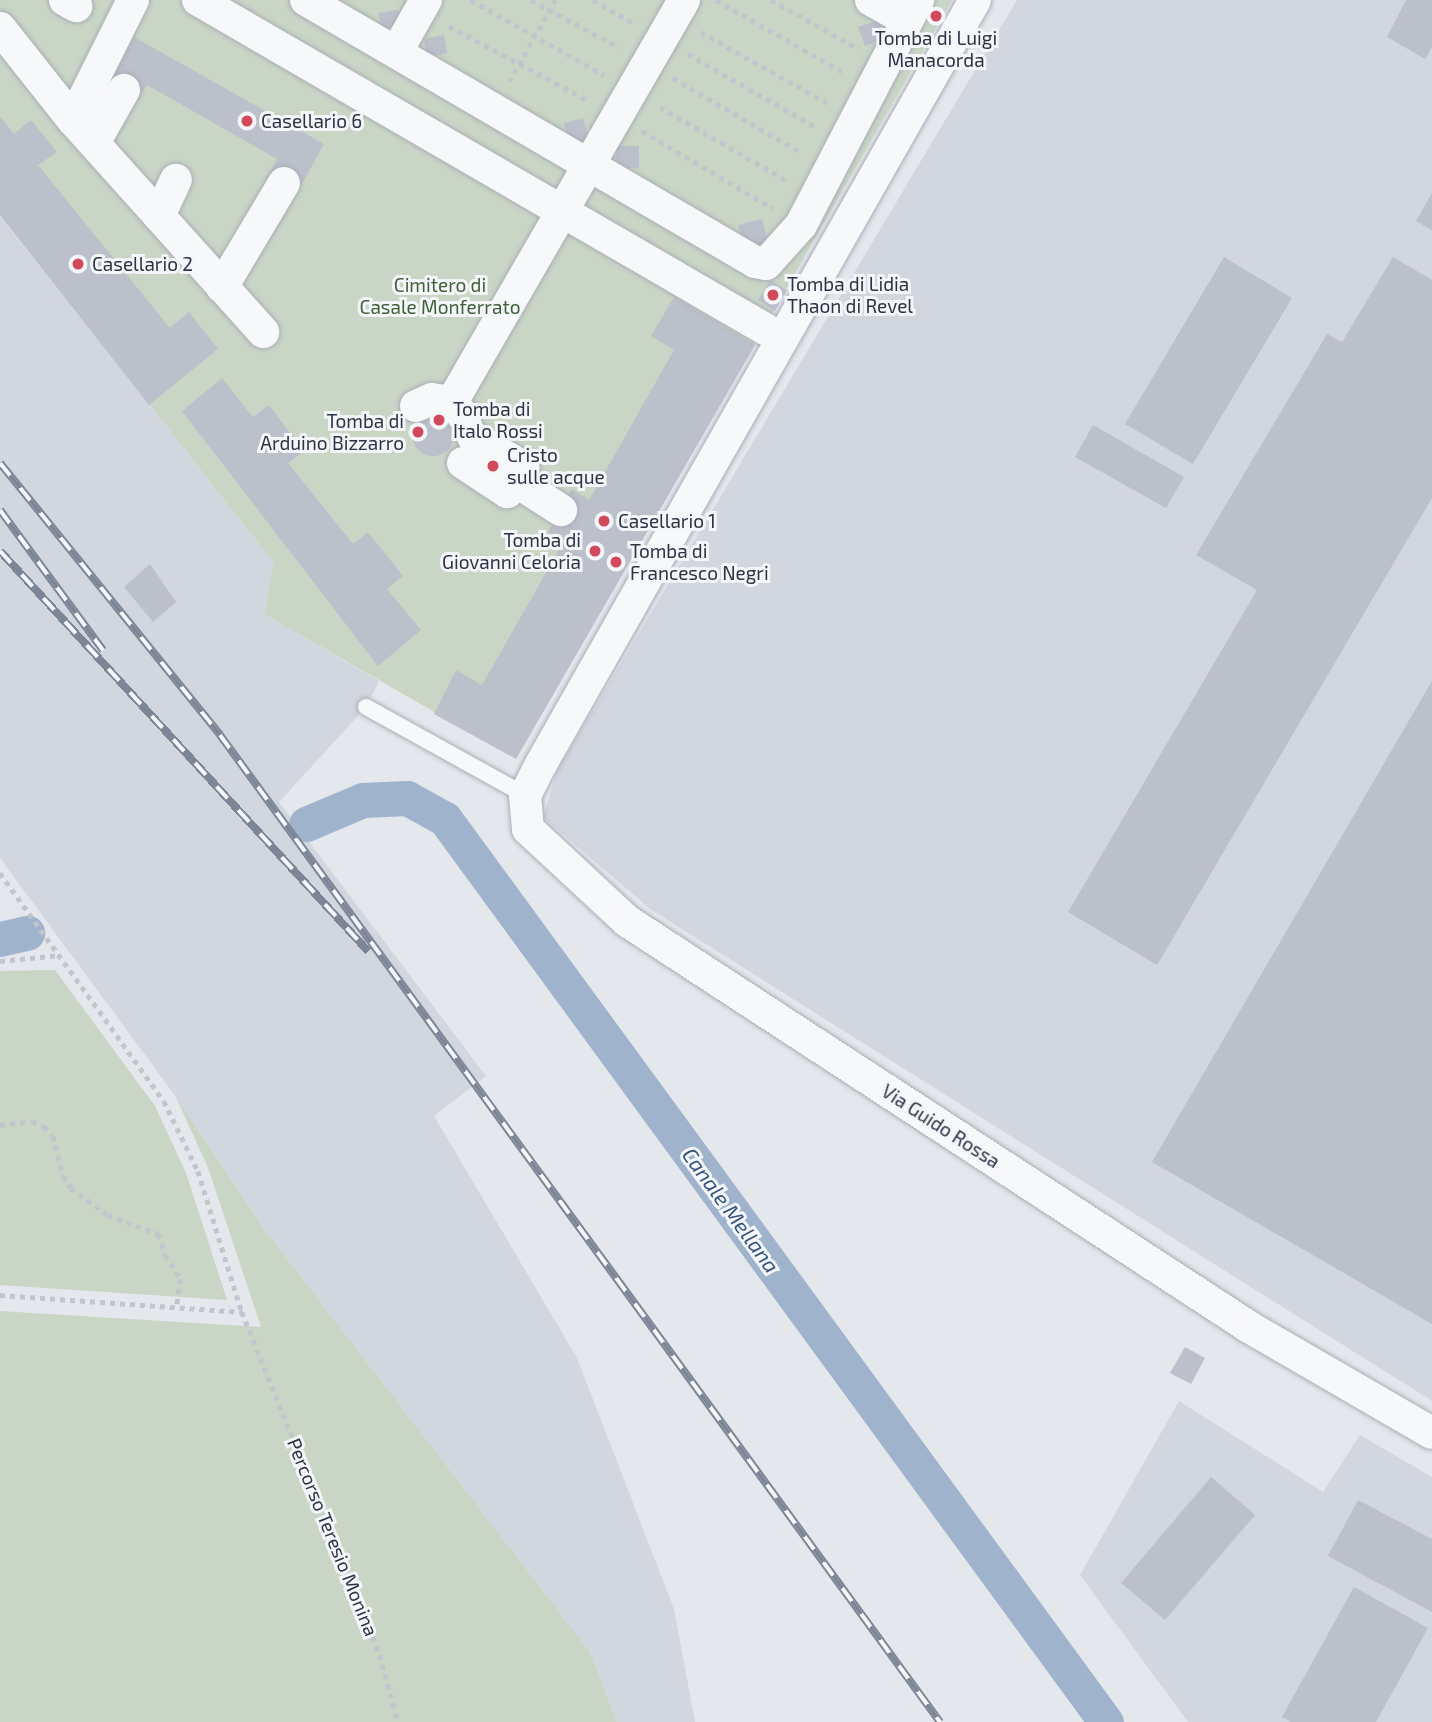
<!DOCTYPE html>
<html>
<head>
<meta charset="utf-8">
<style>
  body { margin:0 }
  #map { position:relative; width:1432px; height:1722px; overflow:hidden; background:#e4e7ec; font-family:"Exo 2",sans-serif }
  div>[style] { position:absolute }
  .built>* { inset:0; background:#d2d6de }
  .green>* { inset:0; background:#c9d6c5 }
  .canal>* { height:35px; margin:-17.5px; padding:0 17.5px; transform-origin:17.5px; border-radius:17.5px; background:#9fb4cc }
  .building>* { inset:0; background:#bbc0ca }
  .round { border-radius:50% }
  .path>* { height:4.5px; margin-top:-2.25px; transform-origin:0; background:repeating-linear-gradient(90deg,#c2c5cb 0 5px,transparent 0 10px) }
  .roads { filter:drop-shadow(0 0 2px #a9aeb7) drop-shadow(0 0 2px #a9aeb7) }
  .lane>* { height:16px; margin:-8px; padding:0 8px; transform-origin:8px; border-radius:8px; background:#f7f8fa }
  .street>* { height:32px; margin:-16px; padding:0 16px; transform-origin:16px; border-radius:16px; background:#f7f8fa }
  .rail>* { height:8px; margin-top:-4px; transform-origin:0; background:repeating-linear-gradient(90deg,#f4f6f9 0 16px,#7d8696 0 32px); box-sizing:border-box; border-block:2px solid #7d8696 }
  .dots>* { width:19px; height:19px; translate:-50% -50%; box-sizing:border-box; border:4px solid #f4f6f9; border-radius:50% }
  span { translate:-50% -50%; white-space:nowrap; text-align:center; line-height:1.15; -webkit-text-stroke:6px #f4f6f9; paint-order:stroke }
  .poi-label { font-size:19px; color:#2b3445 }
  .left { translate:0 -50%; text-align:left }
  .right { translate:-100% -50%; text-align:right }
  .park-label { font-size:19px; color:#3f6138 }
  .street-label { font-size:19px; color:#2b3445 }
  .water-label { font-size:21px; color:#34527a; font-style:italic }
</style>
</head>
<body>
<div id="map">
  <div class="built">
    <i style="clip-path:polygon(1017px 0,1432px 0,1432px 1401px,650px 909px,543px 817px,558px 769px)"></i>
    <i style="clip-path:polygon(0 216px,274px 563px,264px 614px,379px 681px,366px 707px,279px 802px,486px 1076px,434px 1116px,577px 1358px,674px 1609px,695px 1722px,617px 1722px,590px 1652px,265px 1230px,176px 1097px,0 858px)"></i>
    <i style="clip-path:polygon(1179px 1401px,1323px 1492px,1360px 1435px,1432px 1477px,1432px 1722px,1188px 1722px,1080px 1575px)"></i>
  </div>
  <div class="green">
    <i style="clip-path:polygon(0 0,952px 0,516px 759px,264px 614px,274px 563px,0 215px)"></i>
    <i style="clip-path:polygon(55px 970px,155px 1106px,186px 1173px,227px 1300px,0 1285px,0 971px)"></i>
    <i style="clip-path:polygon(176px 1097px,265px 1230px,590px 1652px,617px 1722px,0 1722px,0 1311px,261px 1327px,209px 1170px)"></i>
  </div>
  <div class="canal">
    <i style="left:306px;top:824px;width:62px;rotate:-22.8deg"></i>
    <i style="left:363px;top:800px;width:44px;rotate:-2.6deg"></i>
    <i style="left:407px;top:798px;width:43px;rotate:28.9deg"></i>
    <i style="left:445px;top:819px;width:1119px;rotate:53.8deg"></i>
    <i style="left:0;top:939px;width:28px;rotate:-13deg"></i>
  </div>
  <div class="building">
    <i style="clip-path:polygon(1406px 0,1432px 0,1432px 47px,1425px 59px,1387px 37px)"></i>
    <i style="clip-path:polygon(398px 10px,401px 27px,381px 29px,379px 13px)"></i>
    <i style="clip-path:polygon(879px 20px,886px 38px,865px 46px,858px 27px)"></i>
    <i style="clip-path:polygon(444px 35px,447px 53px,427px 57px,424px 39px)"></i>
    <i style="clip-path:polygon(134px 37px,324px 144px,298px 191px,269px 175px,277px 159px,147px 85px,139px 98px,110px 82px)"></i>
    <i style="clip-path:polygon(0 116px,14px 134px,31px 120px,57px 152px,38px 165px,170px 328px,189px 312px,218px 349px,149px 405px,0 215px)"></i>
    <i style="clip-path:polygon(583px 118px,589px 141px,570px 145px,564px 123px)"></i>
    <i style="clip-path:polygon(616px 146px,639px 146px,639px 168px,617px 168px)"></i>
    <i style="clip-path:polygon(1432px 193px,1432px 230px,1416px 221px)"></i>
    <i style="clip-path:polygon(762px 219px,769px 244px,745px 250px,738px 225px)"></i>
    <i style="clip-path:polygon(1224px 257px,1292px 298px,1193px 464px,1125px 424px)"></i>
    <i style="clip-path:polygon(1393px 257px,1432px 280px,1432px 498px,1157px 965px,1068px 912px,1257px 590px,1196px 555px,1327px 334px,1342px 342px)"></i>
    <i style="clip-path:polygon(770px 280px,787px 290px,775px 311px,758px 300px)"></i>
    <i style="clip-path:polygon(674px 297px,755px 345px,516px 759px,434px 714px,456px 670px,482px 685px,564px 541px,548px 532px,572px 489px,589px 500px,674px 350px,651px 336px)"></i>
    <i style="clip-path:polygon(222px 378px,253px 417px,269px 405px,304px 451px,288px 463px,353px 544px,368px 532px,403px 576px,387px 589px,421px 630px,378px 666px,182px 411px)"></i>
    <i class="round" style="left:412px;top:414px;width:42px;height:42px"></i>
    <i style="clip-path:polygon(1093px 425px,1184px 477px,1166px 508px,1075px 457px)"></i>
    <i style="clip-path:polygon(150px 564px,176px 602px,153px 622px,124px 587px)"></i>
    <i style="clip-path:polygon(1432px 681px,1432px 1324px,1152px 1162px)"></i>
    <i style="clip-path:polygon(1185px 1347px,1205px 1358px,1191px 1384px,1170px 1373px)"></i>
    <i style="clip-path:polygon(1211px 1477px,1255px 1515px,1165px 1620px,1121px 1583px)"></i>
    <i style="clip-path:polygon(1358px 1500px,1432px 1539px,1432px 1612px,1328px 1556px)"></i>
    <i style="clip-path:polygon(1354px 1587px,1428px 1628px,1376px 1722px,1291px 1722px,1282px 1717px)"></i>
  </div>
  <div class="path">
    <i style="left:471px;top:0;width:153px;rotate:29.4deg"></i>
    <i style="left:531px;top:0;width:101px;rotate:28.3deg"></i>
    <i style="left:593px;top:0;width:48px;rotate:29.7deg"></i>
    <i style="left:716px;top:0;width:146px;rotate:29.6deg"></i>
    <i style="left:771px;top:0;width:101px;rotate:29.1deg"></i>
    <i style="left:449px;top:26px;width:159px;rotate:28.2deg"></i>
    <i style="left:701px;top:32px;width:145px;rotate:29.4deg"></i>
    <i style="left:688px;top:54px;width:149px;rotate:29.8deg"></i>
    <i style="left:673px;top:78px;width:149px;rotate:30.2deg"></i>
    <i style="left:509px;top:82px;width:94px;rotate:-60.7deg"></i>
    <i style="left:660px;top:107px;width:149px;rotate:30.2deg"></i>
    <i style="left:642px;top:131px;width:153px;rotate:30.6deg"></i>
    <i style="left:0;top:873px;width:281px;rotate:54.3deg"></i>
    <i style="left:164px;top:1101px;width:78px;rotate:64.1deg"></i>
    <i style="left:198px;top:1171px;width:148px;rotate:72.7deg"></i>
    <i style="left:242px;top:1312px;width:370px;rotate:68.1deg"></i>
    <i style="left:380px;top:1655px;width:69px;rotate:75deg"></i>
    <i style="left:0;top:961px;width:61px;rotate:-5.6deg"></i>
    <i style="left:0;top:1125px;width:32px;rotate:-7deg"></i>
    <i style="left:32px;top:1121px;width:13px;rotate:23deg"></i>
    <i style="left:44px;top:1126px;width:13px;rotate:48deg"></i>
    <i style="left:53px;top:1136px;width:41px;rotate:76deg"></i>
    <i style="left:63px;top:1176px;width:14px;rotate:56deg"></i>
    <i style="left:71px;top:1188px;width:46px;rotate:36.1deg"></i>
    <i style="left:108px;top:1215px;width:54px;rotate:20.4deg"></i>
    <i style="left:159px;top:1234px;width:22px;rotate:74deg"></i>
    <i style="left:165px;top:1255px;width:29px;rotate:56deg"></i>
    <i style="left:181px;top:1279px;width:26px;rotate:99deg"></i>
    <i style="left:0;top:1295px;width:243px;rotate:4deg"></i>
  </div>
  <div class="roads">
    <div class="lane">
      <i style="left:366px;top:707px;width:182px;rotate:29deg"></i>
    </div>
    <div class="street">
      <i style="left:65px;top:0;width:13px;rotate:29deg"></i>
      <i style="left:198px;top:0;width:656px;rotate:30.12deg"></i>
      <i style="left:306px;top:0;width:520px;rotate:30.26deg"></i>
      <i style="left:755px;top:262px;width:11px;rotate:10deg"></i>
      <i style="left:766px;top:264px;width:52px;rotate:-48.1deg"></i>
      <i style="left:801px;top:225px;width:254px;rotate:-62.5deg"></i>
      <i style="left:871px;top:0;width:41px;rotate:29.1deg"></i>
      <i style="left:975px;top:0;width:879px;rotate:119.6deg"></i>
      <i style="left:541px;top:764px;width:35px;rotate:117deg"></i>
      <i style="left:525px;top:795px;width:34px;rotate:85deg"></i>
      <i style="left:528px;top:829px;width:135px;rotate:42.9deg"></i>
      <i style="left:627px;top:921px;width:743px;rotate:33.13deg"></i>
      <i style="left:1249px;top:1327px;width:211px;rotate:30.1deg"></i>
      <i style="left:0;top:28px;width:117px;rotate:51.6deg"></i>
      <i style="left:73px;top:120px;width:285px;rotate:48.1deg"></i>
      <i style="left:397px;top:51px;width:59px;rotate:-60.4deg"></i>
      <i style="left:73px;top:120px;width:134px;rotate:-63.4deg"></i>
      <i style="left:94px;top:143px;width:61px;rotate:-60.5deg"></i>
      <i style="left:159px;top:216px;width:40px;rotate:-65deg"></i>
      <i style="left:222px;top:287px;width:121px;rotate:-59.2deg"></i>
      <i style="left:452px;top:402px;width:464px;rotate:-60deg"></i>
      <i style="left:416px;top:406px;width:17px;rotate:-24deg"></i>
      <i style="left:432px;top:399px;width:20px;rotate:9deg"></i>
      <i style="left:452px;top:402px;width:21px;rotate:51deg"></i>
      <i style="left:463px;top:463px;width:53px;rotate:33.4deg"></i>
      <i style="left:507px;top:492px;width:30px;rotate:-57deg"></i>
      <i style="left:523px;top:467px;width:58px;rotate:-149deg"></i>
      <i style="left:514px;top:480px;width:56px;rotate:32.6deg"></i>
    </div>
  </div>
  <div class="rail">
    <i style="left:0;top:463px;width:350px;rotate:51deg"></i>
    <i style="left:220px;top:735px;width:1222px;rotate:53.89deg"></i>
    <i style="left:0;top:510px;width:174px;rotate:53.7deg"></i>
    <i style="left:0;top:551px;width:544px;rotate:47.39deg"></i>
  </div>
  <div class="dots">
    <i style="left:936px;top:16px;background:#d1495b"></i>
    <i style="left:247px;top:121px;background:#d1495b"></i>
    <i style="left:78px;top:264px;background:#d1495b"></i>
    <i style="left:773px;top:295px;background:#d1495b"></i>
    <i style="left:439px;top:420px;background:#d1495b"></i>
    <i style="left:418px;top:432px;background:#d1495b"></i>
    <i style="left:493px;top:466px;background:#d1495b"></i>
    <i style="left:604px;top:521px;background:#d1495b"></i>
    <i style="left:595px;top:551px;background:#d1495b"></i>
    <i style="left:616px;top:562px;background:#d1495b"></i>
  </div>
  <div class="poi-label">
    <span style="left:936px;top:49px">Tomba di Luigi<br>Manacorda</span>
    <span class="left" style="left:261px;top:121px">Casellario 6</span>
    <span class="left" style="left:92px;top:264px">Casellario 2</span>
    <span class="left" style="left:787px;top:295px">Tomba di Lidia<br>Thaon di Revel</span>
    <span class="left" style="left:453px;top:420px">Tomba di<br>Italo Rossi</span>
    <span class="right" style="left:404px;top:432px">Tomba di<br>Arduino Bizzarro</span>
    <span class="left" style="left:507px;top:466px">Cristo<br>sulle acque</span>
    <span class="left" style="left:618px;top:521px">Casellario 1</span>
    <span class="right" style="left:581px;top:551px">Tomba di<br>Giovanni Celoria</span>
    <span class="left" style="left:630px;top:562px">Tomba di<br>Francesco Negri</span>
  </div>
  <div class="park-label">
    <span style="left:440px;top:296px">Cimitero di<br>Casale Monferrato</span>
  </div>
  <div class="street-label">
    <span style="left:941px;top:1126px;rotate:33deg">Via Guido Rossa</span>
    <span style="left:333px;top:1537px;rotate:68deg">Percorso Teresio Monina</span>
  </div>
  <div class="water-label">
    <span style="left:731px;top:1210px;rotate:54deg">Canale Mellana</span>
  </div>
</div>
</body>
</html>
